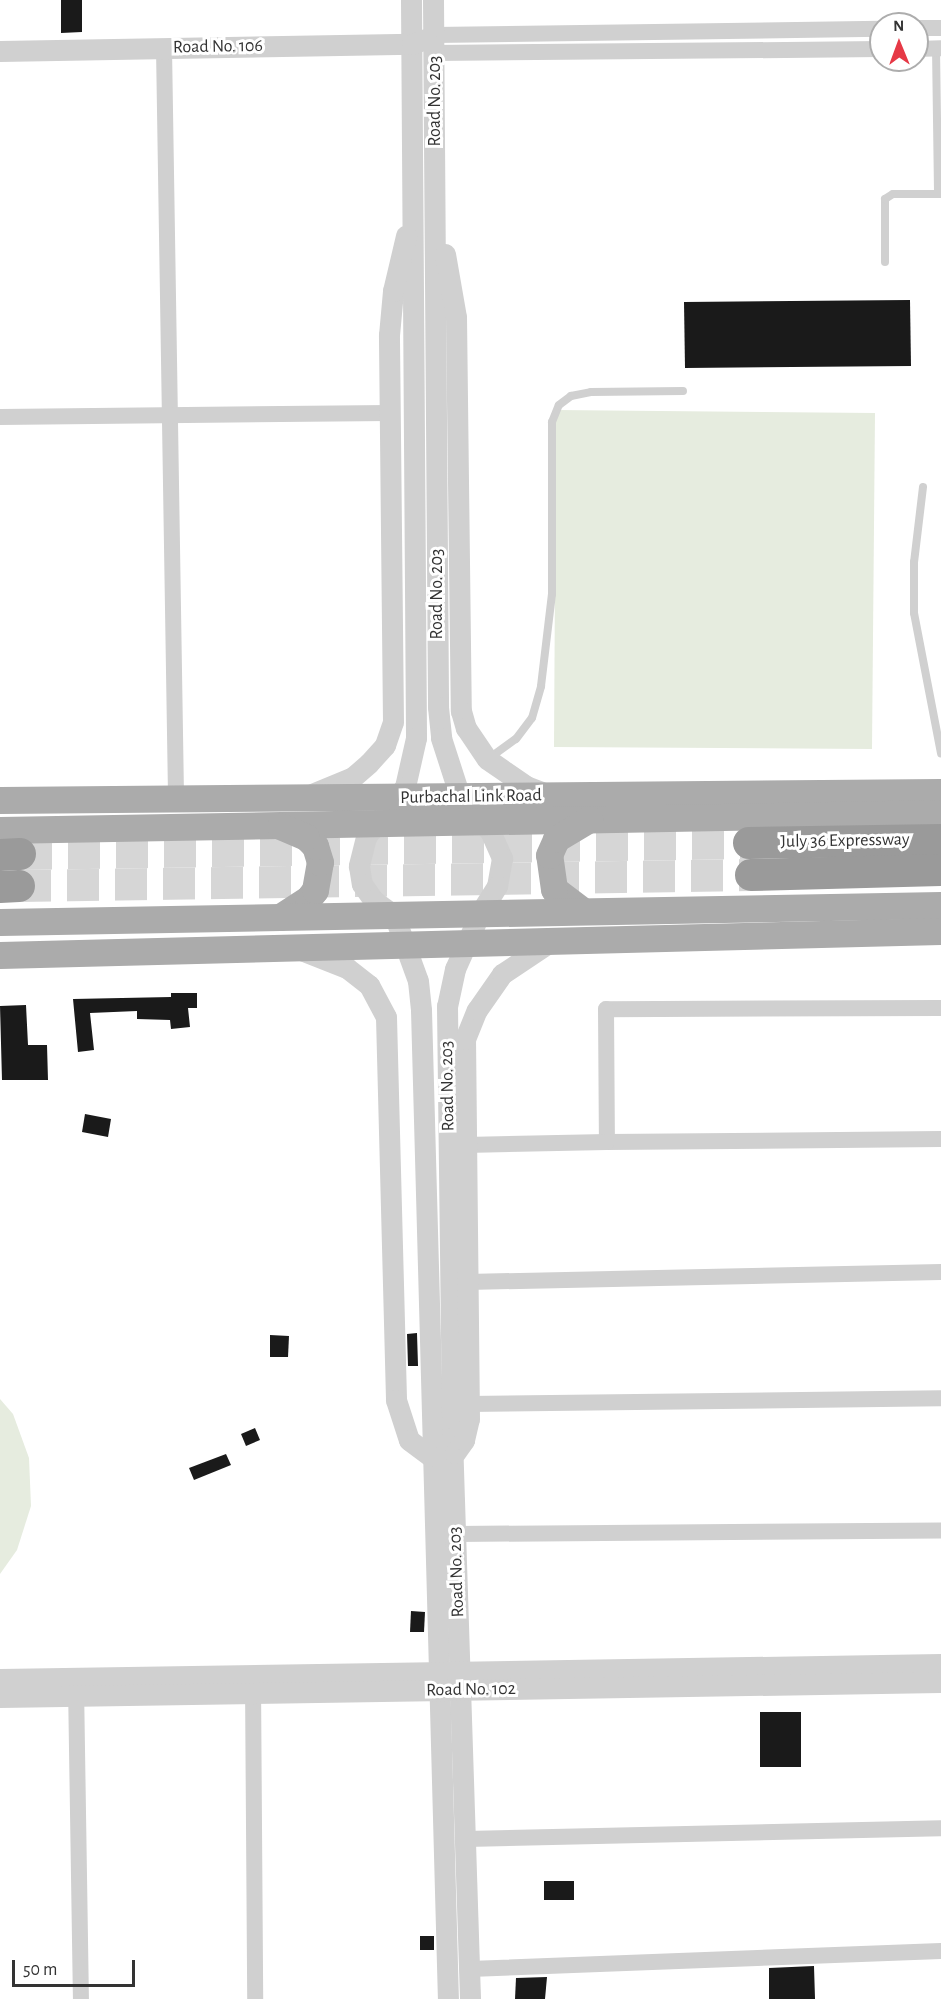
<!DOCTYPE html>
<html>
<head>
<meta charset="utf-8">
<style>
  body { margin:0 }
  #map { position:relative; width:941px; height:1999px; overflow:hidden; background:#fff; font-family:"Alegreya Sans",sans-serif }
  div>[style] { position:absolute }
  .green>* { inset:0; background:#e6ecdf }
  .building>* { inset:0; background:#1a1a1a }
  .motorway-tunnel>* { height:32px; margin-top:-16px; transform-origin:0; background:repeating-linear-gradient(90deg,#d6d6d6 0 32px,transparent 0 48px) }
  .service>* { height:8px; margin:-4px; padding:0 4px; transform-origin:4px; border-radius:4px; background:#d0d0d0 }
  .minor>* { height:16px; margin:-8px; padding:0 8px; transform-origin:8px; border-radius:8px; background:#d0d0d0 }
  .tertiary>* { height:21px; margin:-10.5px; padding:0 10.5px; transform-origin:10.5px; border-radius:10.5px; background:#d0d0d0 }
  .primary>* { height:27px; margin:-13.5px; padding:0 13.5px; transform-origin:13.5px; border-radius:13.5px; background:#ababab }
  .motorway>* { height:32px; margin:-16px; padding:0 16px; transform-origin:16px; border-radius:16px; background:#9a9a9a }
  span { translate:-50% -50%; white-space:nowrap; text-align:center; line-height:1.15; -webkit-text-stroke:6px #fff; paint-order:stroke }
  .street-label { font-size:18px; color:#333 }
  .north { position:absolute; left:869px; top:12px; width:60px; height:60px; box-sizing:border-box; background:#fff; border:2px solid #adadad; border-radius:50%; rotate:359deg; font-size:16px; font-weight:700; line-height:24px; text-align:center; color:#333 }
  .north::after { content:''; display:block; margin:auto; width:21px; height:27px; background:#e63946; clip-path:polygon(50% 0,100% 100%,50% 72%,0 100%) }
  .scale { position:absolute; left:12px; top:1960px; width:123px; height:27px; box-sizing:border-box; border:3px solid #333; border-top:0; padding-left:8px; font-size:18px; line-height:21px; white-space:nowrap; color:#333; -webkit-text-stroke:4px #fff; paint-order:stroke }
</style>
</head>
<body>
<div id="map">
  <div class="green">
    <i style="clip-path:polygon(556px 410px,875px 413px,872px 749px,554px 747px)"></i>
    <i style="clip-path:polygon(0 1399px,13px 1414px,29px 1458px,31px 1506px,17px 1550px,0 1574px)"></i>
  </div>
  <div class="building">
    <i style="clip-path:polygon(61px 0,82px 0,82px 32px,61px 33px)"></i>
    <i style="clip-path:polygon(910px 300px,911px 366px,685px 368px,684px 302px)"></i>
    <i style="clip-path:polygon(171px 993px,197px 993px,197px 1008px,188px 1008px,190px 1027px,171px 1029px,170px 1020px,137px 1019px,137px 1011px,90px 1013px,94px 1050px,78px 1052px,73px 999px,171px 997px)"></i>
    <i style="clip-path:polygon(26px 1005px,28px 1045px,47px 1045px,48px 1080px,2px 1080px,0 1006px)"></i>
    <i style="clip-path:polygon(85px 1114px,111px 1119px,108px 1137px,82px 1132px)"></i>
    <i style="clip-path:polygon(417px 1333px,418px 1366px,408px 1366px,407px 1334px)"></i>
    <i style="clip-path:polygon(270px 1335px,289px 1336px,288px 1357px,270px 1357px)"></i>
    <i style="clip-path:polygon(255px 1428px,260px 1440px,246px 1446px,241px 1434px)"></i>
    <i style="clip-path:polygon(226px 1454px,231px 1465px,194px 1480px,189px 1468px)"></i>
    <i style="clip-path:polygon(411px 1611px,425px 1612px,424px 1632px,410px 1632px)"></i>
    <i style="clip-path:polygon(760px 1712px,801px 1712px,801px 1767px,760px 1767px)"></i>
    <i style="clip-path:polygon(544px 1881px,574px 1881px,574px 1900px,544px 1900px)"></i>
    <i style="clip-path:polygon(420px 1936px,434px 1936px,434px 1950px,420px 1950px)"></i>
    <i style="clip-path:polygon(814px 1966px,815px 1999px,769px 1999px,769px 1968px)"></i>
    <i style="clip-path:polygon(547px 1977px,545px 1999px,515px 1999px,516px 1978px)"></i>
  </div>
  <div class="motorway-tunnel">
    <i style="left:20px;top:854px;width:729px;rotate:-0.86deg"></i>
    <i style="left:19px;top:886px;width:732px;rotate:-0.86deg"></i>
  </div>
  <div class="service">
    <i style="left:936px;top:48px;width:146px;rotate:89.2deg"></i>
    <i style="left:885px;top:262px;width:63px;rotate:-90deg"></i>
    <i style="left:885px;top:199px;width:9px;rotate:-32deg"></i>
    <i style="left:893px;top:194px;width:48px"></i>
    <i style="left:923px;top:487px;width:76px;rotate:96.8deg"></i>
    <i style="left:914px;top:562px;width:51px;rotate:90deg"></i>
    <i style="left:914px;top:613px;width:143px;rotate:79.1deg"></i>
    <i style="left:488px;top:759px;width:34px;rotate:-36deg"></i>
    <i style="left:516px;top:739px;width:26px;rotate:-53deg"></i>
    <i style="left:532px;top:718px;width:33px;rotate:-74deg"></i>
    <i style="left:541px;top:686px;width:93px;rotate:-83.2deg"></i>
    <i style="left:552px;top:594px;width:172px;rotate:-90deg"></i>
    <i style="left:552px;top:422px;width:18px;rotate:-68deg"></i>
    <i style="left:559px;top:405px;width:15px;rotate:-37deg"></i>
    <i style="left:571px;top:396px;width:20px;rotate:-11deg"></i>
    <i style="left:591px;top:392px;width:92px;rotate:-0.6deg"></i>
  </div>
  <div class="minor">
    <i style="left:917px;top:28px;width:24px"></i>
    <i style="left:434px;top:35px;width:447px;rotate:-0.8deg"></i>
    <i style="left:164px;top:48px;width:750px;rotate:89.08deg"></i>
    <i style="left:917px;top:49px;width:24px;rotate:-2deg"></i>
    <i style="left:434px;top:53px;width:447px;rotate:-0.5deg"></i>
    <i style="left:0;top:417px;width:390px;rotate:-0.6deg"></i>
    <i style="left:941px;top:1008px;width:335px;rotate:179.8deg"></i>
    <i style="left:606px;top:1009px;width:133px;rotate:89.6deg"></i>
    <i style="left:607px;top:1142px;width:334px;rotate:-0.5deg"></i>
    <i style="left:465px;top:1145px;width:142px;rotate:-1.2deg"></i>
    <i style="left:467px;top:1282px;width:474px;rotate:-1.2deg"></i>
    <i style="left:468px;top:1404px;width:473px;rotate:-0.7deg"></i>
    <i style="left:456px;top:1534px;width:485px;rotate:-0.4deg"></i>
    <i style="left:253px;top:1682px;width:317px;rotate:89.6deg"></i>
    <i style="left:76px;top:1685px;width:314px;rotate:89.1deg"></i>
    <i style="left:466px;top:1839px;width:475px;rotate:-1.3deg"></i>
    <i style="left:470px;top:1969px;width:471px;rotate:-2.2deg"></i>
  </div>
  <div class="tertiary">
    <i style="left:411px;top:0;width:738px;rotate:89.61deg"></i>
    <i style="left:416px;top:738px;width:50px;rotate:102.7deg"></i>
    <i style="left:405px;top:787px;width:63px;rotate:128deg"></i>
    <i style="left:366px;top:837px;width:30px;rotate:104deg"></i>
    <i style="left:359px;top:866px;width:18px;rotate:81deg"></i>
    <i style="left:362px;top:884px;width:19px;rotate:55deg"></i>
    <i style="left:373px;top:900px;width:26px;rotate:36deg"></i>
    <i style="left:394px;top:915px;width:70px;rotate:70deg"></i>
    <i style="left:418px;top:981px;width:29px;rotate:84deg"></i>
    <i style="left:421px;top:1010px;width:989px;rotate:88.44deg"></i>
    <i style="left:433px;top:0;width:707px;rotate:89.59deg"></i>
    <i style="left:438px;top:707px;width:31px;rotate:84deg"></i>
    <i style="left:441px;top:738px;width:68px;rotate:72.1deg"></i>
    <i style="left:462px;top:803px;width:40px;rotate:45deg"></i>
    <i style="left:490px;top:831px;width:30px;rotate:66deg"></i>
    <i style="left:502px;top:858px;width:28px;rotate:100deg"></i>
    <i style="left:497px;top:886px;width:32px;rotate:122deg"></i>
    <i style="left:480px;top:913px;width:61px;rotate:114.1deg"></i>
    <i style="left:455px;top:969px;width:38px;rotate:102deg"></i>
    <i style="left:447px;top:1006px;width:432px;rotate:89.3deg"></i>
    <i style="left:452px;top:1438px;width:561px;rotate:88.16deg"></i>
    <i style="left:0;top:51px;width:412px;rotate:-1deg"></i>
    <i style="left:412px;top:44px;width:15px;rotate:-20deg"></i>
    <i style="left:445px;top:254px;width:64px;rotate:80.1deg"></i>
    <i style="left:456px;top:317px;width:394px;rotate:89.3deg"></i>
    <i style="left:461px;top:711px;width:18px;rotate:74deg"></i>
    <i style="left:466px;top:728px;width:37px;rotate:56deg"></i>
    <i style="left:487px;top:759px;width:47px;rotate:34.7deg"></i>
    <i style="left:526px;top:786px;width:19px;rotate:21deg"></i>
    <i style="left:312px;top:794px;width:44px;rotate:-22.5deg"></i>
    <i style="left:353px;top:777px;width:21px;rotate:-41deg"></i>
    <i style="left:369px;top:763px;width:24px;rotate:-48deg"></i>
    <i style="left:385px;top:745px;width:24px;rotate:-71deg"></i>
    <i style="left:393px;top:722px;width:387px;rotate:-90.6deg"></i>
    <i style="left:389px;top:335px;width:44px;rotate:-84.8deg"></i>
    <i style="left:393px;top:291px;width:57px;rotate:-76.7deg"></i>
    <i style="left:301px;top:950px;width:49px;rotate:21.4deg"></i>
    <i style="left:347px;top:968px;width:28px;rotate:38deg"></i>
    <i style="left:369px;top:985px;width:36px;rotate:62deg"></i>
    <i style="left:386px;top:1017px;width:383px;rotate:88.5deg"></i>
    <i style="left:396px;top:1400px;width:42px;rotate:72deg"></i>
    <i style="left:409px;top:1440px;width:26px;rotate:37deg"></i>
    <i style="left:455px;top:1453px;width:16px;rotate:-55deg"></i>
    <i style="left:464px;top:1440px;width:22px;rotate:-77deg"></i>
    <i style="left:469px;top:1419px;width:380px;rotate:-90.6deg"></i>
    <i style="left:465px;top:1039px;width:31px;rotate:-68deg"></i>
    <i style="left:477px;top:1010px;width:44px;rotate:-55.2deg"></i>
    <i style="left:502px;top:974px;width:58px;rotate:-33.7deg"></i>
    <i style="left:0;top:1679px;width:941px;rotate:-0.91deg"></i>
    <i style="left:0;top:1697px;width:941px;rotate:-0.91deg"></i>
  </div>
  <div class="primary">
    <i style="left:0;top:800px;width:941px;rotate:-0.49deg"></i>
    <i style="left:0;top:830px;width:941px;rotate:-1.03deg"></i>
    <i style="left:583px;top:911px;width:36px;rotate:-143deg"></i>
    <i style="left:554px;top:889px;width:34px;rotate:-98deg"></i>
    <i style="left:549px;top:855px;width:17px;rotate:-66deg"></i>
    <i style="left:556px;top:839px;width:39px;rotate:-31deg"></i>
    <i style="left:280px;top:917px;width:33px;rotate:-33deg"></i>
    <i style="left:308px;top:899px;width:11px;rotate:-52deg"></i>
    <i style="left:315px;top:890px;width:28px;rotate:-80deg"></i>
    <i style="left:320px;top:862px;width:17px;rotate:-107deg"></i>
    <i style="left:315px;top:846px;width:13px;rotate:-135deg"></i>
    <i style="left:306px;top:837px;width:28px;rotate:-157deg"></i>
    <i style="left:0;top:922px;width:941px;rotate:-1.03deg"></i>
    <i style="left:0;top:955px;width:941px;rotate:-1.46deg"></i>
  </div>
  <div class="motorway">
    <i style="left:749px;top:843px;width:192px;rotate:-0.9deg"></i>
    <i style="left:0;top:855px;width:20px;rotate:-3deg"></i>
    <i style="left:751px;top:875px;width:190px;rotate:-1.5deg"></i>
    <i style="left:0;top:887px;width:19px;rotate:-3deg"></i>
  </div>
  <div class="street-label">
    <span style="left:218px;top:47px;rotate:-1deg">Road No. 106</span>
    <span style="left:435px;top:101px;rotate:-90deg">Road No. 203</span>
    <span style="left:437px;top:594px;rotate:-90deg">Road No. 203</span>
    <span style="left:471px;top:797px;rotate:-1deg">Purbachal Link Road</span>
    <span style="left:845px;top:841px;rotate:-1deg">July 36 Expressway</span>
    <span style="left:448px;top:1086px;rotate:-91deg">Road No. 203</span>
    <span style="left:457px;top:1572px;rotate:-92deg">Road No. 203</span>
    <span style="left:471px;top:1690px;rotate:-1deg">Road No. 102</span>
  </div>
  <div class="north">N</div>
  <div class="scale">50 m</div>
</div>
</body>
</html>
